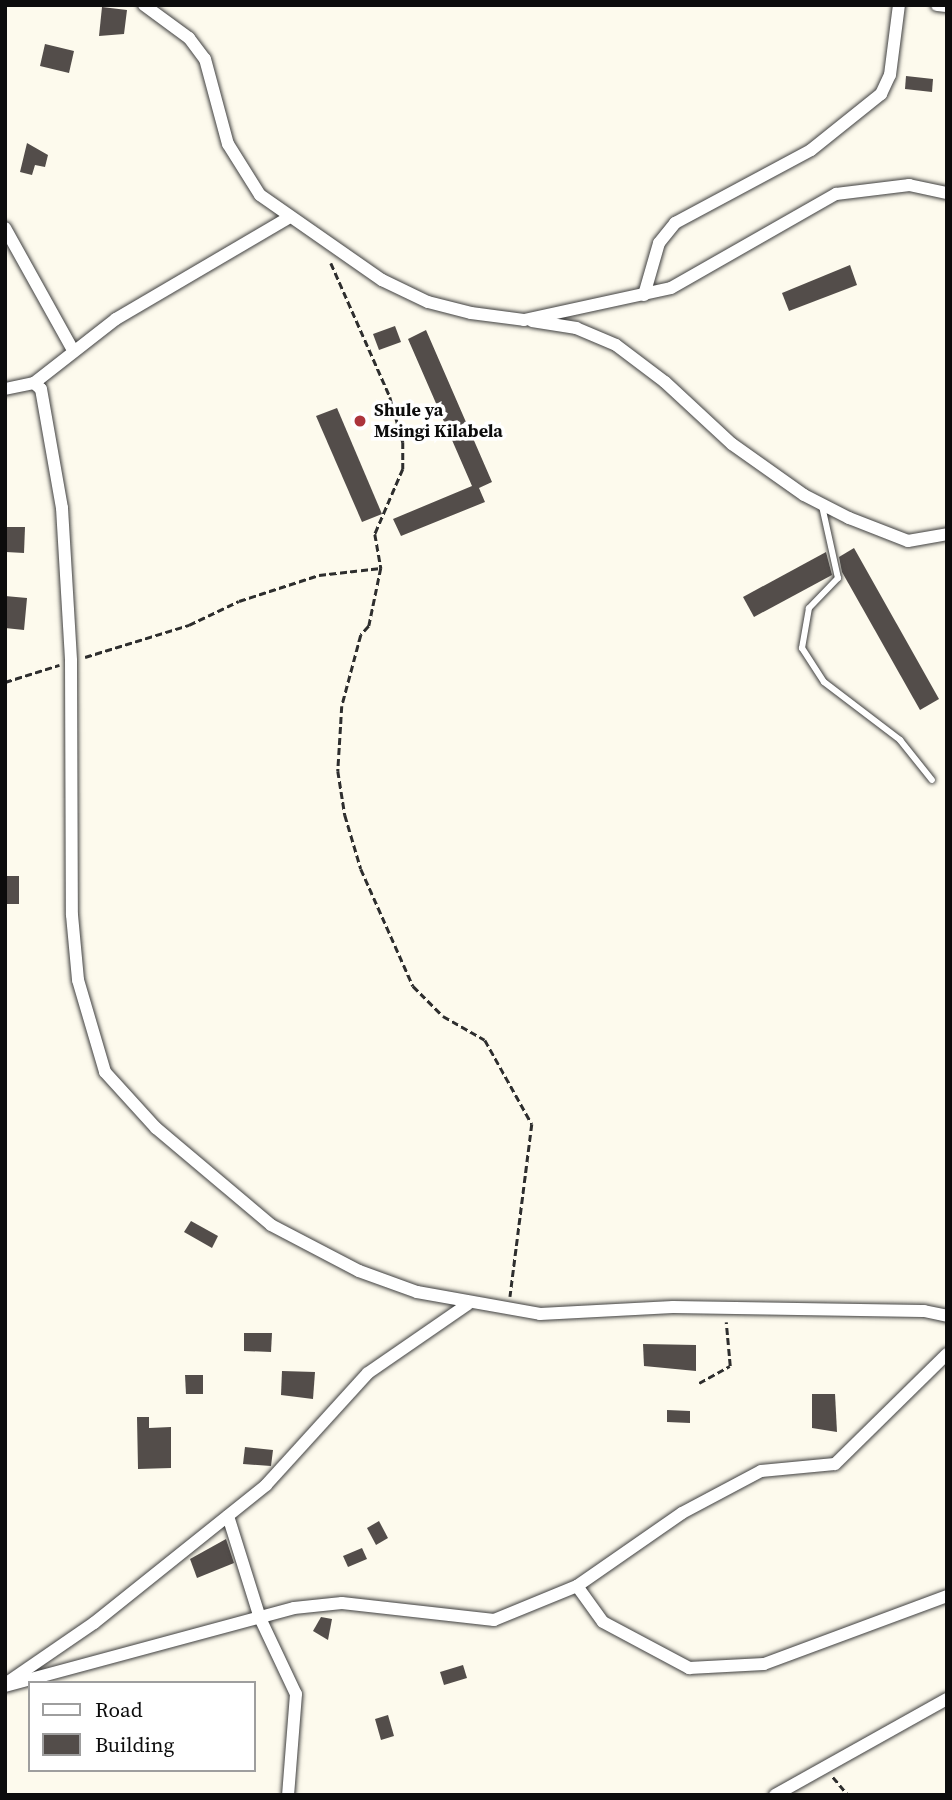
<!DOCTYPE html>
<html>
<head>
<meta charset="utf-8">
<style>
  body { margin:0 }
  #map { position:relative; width:952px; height:1800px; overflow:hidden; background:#fdfaed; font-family:"Source Serif 4",serif }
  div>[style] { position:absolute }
  .building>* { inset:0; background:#534d4a }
  .path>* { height:2.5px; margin-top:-1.25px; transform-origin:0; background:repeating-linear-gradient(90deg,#2e2e2e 0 7px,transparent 0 10.5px) }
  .roads { filter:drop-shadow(0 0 2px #3f3f3f) drop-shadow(0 0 2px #3f3f3f) }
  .service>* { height:6px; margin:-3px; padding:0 3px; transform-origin:3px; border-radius:3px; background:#fff }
  .minor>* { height:12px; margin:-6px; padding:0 6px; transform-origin:6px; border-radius:6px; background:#fff }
  .dots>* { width:19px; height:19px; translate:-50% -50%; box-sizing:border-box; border:4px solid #fff; border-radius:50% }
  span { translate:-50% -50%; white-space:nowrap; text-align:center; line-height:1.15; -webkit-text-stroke:7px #fff; paint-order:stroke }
  .poi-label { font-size:18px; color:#0c0c0c; font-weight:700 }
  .left { translate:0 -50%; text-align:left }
  .frame { position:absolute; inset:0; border:7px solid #0c0c0c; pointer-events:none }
  .legend { position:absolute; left:28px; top:1681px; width:228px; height:91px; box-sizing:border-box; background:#fff; border:2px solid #9e9e9e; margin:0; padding:9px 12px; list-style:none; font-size:21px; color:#0c0c0c }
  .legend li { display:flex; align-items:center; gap:14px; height:35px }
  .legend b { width:35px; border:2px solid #9e9e9e }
</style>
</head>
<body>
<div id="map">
  <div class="building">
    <i style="clip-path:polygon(102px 7px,127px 10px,124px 34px,99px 36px)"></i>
    <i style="clip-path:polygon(45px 44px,74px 51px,69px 73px,40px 66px)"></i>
    <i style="clip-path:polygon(906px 76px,933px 79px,932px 92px,905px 89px)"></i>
    <i style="clip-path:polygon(27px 143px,48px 155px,45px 167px,35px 165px,32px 175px,20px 172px)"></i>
    <i style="clip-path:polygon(850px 265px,857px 285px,789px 311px,782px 293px)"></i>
    <i style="clip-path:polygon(395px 326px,401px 342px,379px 350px,373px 334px)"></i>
    <i style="clip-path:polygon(426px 330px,492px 482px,479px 488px,485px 502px,401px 536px,393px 519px,472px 486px,408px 339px)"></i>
    <i style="clip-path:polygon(337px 408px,382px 514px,362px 522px,316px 416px)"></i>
    <i style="clip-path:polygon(7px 527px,25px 527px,24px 553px,6px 552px)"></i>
    <i style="clip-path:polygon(854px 548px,939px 699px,920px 710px,842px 572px,839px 557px)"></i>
    <i style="clip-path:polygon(826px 552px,832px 575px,754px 617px,743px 597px)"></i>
    <i style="clip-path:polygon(5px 596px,27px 598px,24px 630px,5px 628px)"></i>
    <i style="clip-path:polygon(5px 876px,19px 876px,19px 904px,5px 904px)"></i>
    <i style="clip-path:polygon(191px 1221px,218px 1236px,212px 1248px,184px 1232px)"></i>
    <i style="clip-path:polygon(244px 1333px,272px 1333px,271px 1352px,244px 1351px)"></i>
    <i style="clip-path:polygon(643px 1344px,696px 1345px,696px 1371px,644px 1366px)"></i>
    <i style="clip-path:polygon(282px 1371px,315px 1372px,313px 1399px,281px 1395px)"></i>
    <i style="clip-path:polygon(185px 1375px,203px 1375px,203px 1394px,186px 1394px)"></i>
    <i style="clip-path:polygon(812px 1394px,835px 1394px,837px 1432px,812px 1428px)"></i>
    <i style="clip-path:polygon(667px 1410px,690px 1411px,690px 1423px,667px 1422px)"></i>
    <i style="clip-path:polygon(137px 1417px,149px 1417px,149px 1428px,171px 1427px,171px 1468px,138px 1469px)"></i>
    <i style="clip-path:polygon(245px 1447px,273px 1450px,271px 1466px,243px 1464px)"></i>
    <i style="clip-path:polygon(379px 1521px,388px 1538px,376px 1545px,367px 1528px)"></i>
    <i style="clip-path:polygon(226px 1539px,234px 1563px,197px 1578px,190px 1559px)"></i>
    <i style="clip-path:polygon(362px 1548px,367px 1559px,348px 1567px,343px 1556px)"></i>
    <i style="clip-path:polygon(321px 1617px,332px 1619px,328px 1640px,313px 1631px)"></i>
    <i style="clip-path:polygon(463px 1665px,467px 1678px,444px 1685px,440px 1672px)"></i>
    <i style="clip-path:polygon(388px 1715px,394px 1736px,381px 1740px,375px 1719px)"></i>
  </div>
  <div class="path">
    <i style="left:331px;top:263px;width:146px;rotate:66.2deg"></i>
    <i style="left:390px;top:397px;width:47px;rotate:73.9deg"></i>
    <i style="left:403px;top:442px;width:27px;rotate:90deg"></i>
    <i style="left:403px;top:469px;width:71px;rotate:113.3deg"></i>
    <i style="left:375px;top:534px;width:35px;rotate:80deg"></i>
    <i style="left:381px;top:568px;width:59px;rotate:101.7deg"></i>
    <i style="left:369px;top:626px;width:12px;rotate:132deg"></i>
    <i style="left:361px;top:635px;width:73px;rotate:105deg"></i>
    <i style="left:342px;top:706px;width:65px;rotate:93.5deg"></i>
    <i style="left:338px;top:771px;width:45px;rotate:81deg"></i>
    <i style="left:345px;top:815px;width:56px;rotate:73.5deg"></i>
    <i style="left:361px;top:869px;width:128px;rotate:66deg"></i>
    <i style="left:413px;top:986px;width:42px;rotate:45deg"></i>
    <i style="left:443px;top:1016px;width:48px;rotate:29.7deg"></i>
    <i style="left:485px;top:1040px;width:96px;rotate:60.8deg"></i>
    <i style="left:532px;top:1124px;width:174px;rotate:97.2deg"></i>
    <i style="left:85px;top:657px;width:109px;rotate:-17.1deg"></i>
    <i style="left:189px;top:625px;width:55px;rotate:-25.6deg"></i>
    <i style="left:239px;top:601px;width:84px;rotate:-18deg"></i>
    <i style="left:319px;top:575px;width:62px;rotate:-6.4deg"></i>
    <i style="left:5px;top:682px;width:57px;rotate:-17.5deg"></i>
    <i style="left:699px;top:1383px;width:35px;rotate:-29deg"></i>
    <i style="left:730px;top:1366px;width:44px;rotate:-95.2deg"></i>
    <i style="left:833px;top:1777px;width:23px;rotate:50deg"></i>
  </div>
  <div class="roads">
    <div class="service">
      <i style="left:822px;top:506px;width:74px;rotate:77.5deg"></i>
      <i style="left:838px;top:578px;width:42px;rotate:134deg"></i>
      <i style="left:809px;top:608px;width:41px;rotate:99.9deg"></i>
      <i style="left:802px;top:648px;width:40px;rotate:57.1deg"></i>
      <i style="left:824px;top:682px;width:96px;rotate:37.3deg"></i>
      <i style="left:900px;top:740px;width:51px;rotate:51.3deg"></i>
    </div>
    <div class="minor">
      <i style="left:144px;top:5px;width:56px;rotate:36.3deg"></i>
      <i style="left:189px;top:38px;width:26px;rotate:53deg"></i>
      <i style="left:205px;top:59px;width:88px;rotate:74.9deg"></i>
      <i style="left:228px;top:144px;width:60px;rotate:57.9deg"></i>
      <i style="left:260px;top:195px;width:149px;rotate:34.9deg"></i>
      <i style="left:382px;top:280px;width:51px;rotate:25.6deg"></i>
      <i style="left:428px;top:302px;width:44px;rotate:14.3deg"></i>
      <i style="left:471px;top:313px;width:53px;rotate:7.5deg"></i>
      <i style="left:524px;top:320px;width:150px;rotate:-12.3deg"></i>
      <i style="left:671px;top:288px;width:190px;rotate:-29.7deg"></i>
      <i style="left:836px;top:194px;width:74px;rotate:-7deg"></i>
      <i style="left:909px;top:185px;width:39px;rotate:12deg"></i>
      <i style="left:937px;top:5px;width:10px;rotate:6deg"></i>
      <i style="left:5px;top:228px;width:140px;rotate:60.9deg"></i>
      <i style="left:644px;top:295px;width:54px;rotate:-73.9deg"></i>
      <i style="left:659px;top:243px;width:26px;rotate:-51deg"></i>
      <i style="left:675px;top:223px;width:154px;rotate:-28.2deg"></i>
      <i style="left:811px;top:150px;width:90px;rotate:-38.7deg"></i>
      <i style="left:881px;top:94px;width:21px;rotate:-65deg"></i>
      <i style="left:890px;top:75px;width:71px;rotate:-82.7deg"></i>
      <i style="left:532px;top:321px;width:45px;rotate:9deg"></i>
      <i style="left:576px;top:328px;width:43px;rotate:23deg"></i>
      <i style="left:616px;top:345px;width:61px;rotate:37.1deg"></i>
      <i style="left:665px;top:382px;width:91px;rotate:42.8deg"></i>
      <i style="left:732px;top:444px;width:88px;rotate:35.3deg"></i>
      <i style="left:804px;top:495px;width:51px;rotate:27.1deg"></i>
      <i style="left:849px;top:518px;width:63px;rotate:21.3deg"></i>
      <i style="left:908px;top:541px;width:40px;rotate:-10deg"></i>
      <i style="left:34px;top:383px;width:104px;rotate:-38deg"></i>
      <i style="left:116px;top:319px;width:199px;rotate:-30.4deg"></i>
      <i style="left:5px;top:389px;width:30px;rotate:-12deg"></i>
      <i style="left:34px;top:383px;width:9px;rotate:41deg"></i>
      <i style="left:41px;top:389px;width:121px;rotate:80deg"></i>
      <i style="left:62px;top:508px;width:153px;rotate:86.6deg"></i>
      <i style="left:71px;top:661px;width:254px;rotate:89.8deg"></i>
      <i style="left:72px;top:915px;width:65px;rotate:84.7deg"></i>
      <i style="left:78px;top:980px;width:96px;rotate:73.6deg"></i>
      <i style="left:105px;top:1072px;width:76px;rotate:47.7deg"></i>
      <i style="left:156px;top:1128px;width:150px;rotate:40.1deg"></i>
      <i style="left:271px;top:1225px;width:99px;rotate:27.6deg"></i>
      <i style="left:359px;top:1271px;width:62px;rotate:19.9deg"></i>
      <i style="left:417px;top:1292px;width:125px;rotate:10.1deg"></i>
      <i style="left:540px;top:1314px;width:133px;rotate:-3deg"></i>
      <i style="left:673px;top:1307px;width:251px;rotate:0.9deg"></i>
      <i style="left:924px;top:1311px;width:24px;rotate:12deg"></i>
      <i style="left:228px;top:1516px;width:107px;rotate:72.6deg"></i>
      <i style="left:260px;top:1618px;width:84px;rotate:64.7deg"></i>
      <i style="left:296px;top:1694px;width:101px;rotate:94.5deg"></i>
      <i style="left:577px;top:1586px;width:44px;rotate:54.2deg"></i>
      <i style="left:603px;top:1622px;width:98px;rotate:28.1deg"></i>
      <i style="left:689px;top:1668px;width:75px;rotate:-3.1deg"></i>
      <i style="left:764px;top:1664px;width:195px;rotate:-20.4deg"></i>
      <i style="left:8px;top:1682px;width:104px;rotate:-34.5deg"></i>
      <i style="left:94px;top:1623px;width:221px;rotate:-38.7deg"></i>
      <i style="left:266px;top:1485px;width:151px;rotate:-47.7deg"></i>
      <i style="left:368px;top:1373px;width:121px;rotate:-34.6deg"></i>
      <i style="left:5px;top:1686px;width:299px;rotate:-15.1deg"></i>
      <i style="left:294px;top:1608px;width:48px;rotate:-5.9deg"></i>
      <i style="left:342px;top:1603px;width:153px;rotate:6.4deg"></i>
      <i style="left:494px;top:1620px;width:90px;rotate:-22.3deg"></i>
      <i style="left:577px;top:1586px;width:128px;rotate:-34.8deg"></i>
      <i style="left:682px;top:1513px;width:89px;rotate:-28deg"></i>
      <i style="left:761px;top:1471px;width:74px;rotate:-5.4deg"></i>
      <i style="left:835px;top:1464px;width:157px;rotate:-44.5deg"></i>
      <i style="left:775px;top:1795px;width:197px;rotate:-29.2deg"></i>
    </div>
  </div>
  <div class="dots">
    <i style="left:360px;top:421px;background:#ac343b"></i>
  </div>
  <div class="poi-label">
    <span class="left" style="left:374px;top:421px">Shule ya<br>Msingi Kilabela</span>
  </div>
  <div class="frame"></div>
  <ul class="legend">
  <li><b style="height:9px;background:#fff"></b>Road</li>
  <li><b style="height:19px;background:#534d4a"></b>Building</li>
  </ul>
</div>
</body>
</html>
